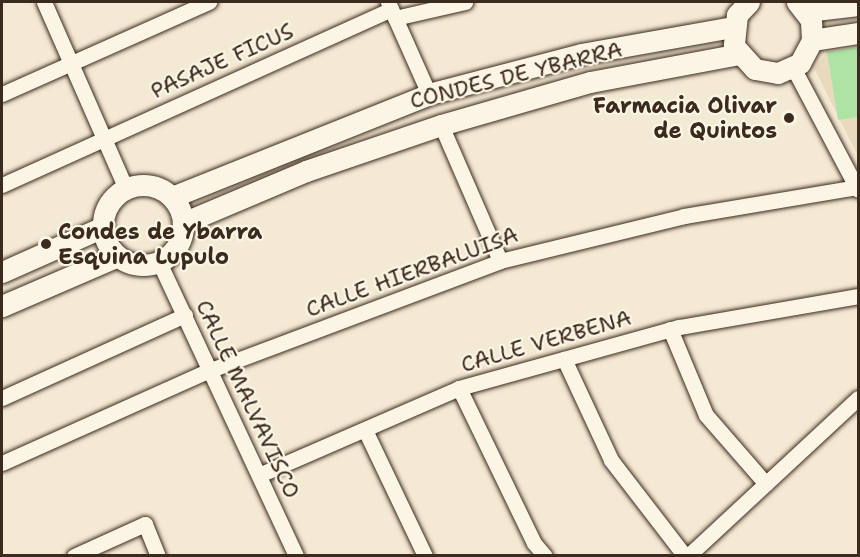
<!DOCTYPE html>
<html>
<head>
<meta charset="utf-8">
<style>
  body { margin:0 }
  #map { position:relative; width:860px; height:557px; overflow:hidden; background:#f4e9d3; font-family:"Shantell Sans",sans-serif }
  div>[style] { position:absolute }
  .built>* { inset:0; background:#eadabd }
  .green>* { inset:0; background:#afe3a5 }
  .roads { filter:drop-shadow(0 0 2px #3b2a1e) drop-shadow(0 0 2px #3b2a1e) }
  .street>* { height:15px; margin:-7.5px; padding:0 7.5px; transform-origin:7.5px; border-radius:7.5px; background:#fcf5e5 }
  .secondary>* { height:21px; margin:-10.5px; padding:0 10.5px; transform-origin:10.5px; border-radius:10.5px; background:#fcf5e5 }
  .secondary>.ring { margin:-10.5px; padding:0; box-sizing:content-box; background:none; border:21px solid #fcf5e5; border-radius:50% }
  .dots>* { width:16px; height:16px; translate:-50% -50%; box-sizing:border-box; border:3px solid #fcf5e5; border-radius:50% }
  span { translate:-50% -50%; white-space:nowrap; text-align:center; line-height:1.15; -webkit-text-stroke:4.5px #fcf5e5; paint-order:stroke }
  .street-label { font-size:22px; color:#3b2a1e }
  .poi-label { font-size:22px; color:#3b2a1e; font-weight:700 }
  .right { translate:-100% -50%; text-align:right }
  .left { translate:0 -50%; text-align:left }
  .frame { position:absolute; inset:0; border:3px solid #3b2a1e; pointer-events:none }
</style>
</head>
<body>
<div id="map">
  <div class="built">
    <i style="clip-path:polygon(858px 47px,858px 156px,814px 68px,827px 52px)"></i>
  </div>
  <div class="green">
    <i style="clip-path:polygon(858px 47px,858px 123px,857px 117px,838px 120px,827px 52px)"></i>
  </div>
  <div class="roads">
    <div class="street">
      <i style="left:44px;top:2px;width:204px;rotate:66.3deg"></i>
      <i style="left:388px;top:2px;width:101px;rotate:66deg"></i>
      <i style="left:395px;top:18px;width:72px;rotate:-12.9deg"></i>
      <i style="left:788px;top:70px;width:9px;rotate:21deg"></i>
      <i style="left:796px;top:73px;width:132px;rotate:62.1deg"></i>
      <i style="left:2px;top:94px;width:227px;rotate:-24deg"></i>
      <i style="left:441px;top:125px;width:148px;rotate:66.5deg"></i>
      <i style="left:2px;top:185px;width:427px;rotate:-24.3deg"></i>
      <i style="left:159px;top:262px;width:324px;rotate:65deg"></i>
      <i style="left:670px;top:329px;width:93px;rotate:67.3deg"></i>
      <i style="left:706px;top:415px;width:91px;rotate:49deg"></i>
      <i style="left:564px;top:359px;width:111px;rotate:65deg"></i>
      <i style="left:611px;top:460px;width:121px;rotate:52.4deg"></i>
      <i style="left:459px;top:388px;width:172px;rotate:64.2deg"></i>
      <i style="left:534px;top:543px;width:17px;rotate:50deg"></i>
      <i style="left:2px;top:398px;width:201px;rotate:-24.4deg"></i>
      <i style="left:365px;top:430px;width:140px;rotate:64.5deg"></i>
      <i style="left:2px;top:463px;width:226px;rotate:-24.1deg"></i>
      <i style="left:208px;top:371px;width:312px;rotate:-20.6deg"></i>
      <i style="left:500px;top:261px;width:189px;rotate:-13.7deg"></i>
      <i style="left:684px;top:216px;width:175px;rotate:-9.5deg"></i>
      <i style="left:259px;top:475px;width:218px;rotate:-23.5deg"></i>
      <i style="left:459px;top:388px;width:228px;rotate:-15.5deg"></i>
      <i style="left:679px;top:327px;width:182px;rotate:-9.8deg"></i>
      <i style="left:74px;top:556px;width:78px;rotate:-24.3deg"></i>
      <i style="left:145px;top:524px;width:35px;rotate:68deg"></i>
      <i style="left:688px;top:556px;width:232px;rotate:-42.9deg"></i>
    </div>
    <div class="secondary">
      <i style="left:749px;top:2px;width:18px;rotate:133deg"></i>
      <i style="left:737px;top:15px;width:31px;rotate:96deg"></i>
      <i style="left:734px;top:46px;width:31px;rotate:48deg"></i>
      <i style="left:755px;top:69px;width:23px;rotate:10deg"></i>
      <i style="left:778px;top:73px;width:24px;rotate:-24deg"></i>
      <i style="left:800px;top:63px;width:26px;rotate:-62deg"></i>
      <i style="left:812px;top:40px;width:20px;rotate:-93deg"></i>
      <i style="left:811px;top:20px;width:23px;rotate:-128deg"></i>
      <i style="left:807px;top:11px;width:51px;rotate:-6.7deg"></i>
      <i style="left:812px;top:40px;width:47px;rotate:-8.7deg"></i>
      <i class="ring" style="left:103px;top:185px;width:59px;height:59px"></i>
      <i style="left:172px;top:197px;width:277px;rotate:-21.8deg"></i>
      <i style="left:429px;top:94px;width:157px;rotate:-14.7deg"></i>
      <i style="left:581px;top:54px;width:154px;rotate:-10.1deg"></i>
      <i style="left:183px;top:223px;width:134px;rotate:-22.9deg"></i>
      <i style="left:306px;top:171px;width:143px;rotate:-18.8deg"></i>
      <i style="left:441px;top:125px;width:155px;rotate:-16.1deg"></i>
      <i style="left:590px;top:82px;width:152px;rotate:-10.6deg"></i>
      <i style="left:2px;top:272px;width:111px;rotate:-24deg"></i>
      <i style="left:2px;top:306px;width:126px;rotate:-23.3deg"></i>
    </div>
  </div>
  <div class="dots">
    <i style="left:789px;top:118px;background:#3b2a1e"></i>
    <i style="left:46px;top:244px;background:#3b2a1e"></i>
  </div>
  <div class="street-label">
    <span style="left:222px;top:61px;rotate:-24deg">PASAJE FICUS</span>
    <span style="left:516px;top:75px;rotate:-14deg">CONDES DE YBARRA</span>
    <span style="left:412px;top:272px;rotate:-20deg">CALLE HIERBALUISA</span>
    <span style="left:546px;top:341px;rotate:-16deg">CALLE VERBENA</span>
    <span style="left:248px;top:399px;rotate:65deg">CALLE MALVAVISCO</span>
  </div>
  <div class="poi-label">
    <span class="right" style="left:777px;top:118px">Farmacia Olivar<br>de Quintos</span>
    <span class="left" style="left:58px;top:244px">Condes de Ybarra<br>Esquina Lupulo</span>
  </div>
  <div class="frame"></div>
</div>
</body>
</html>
